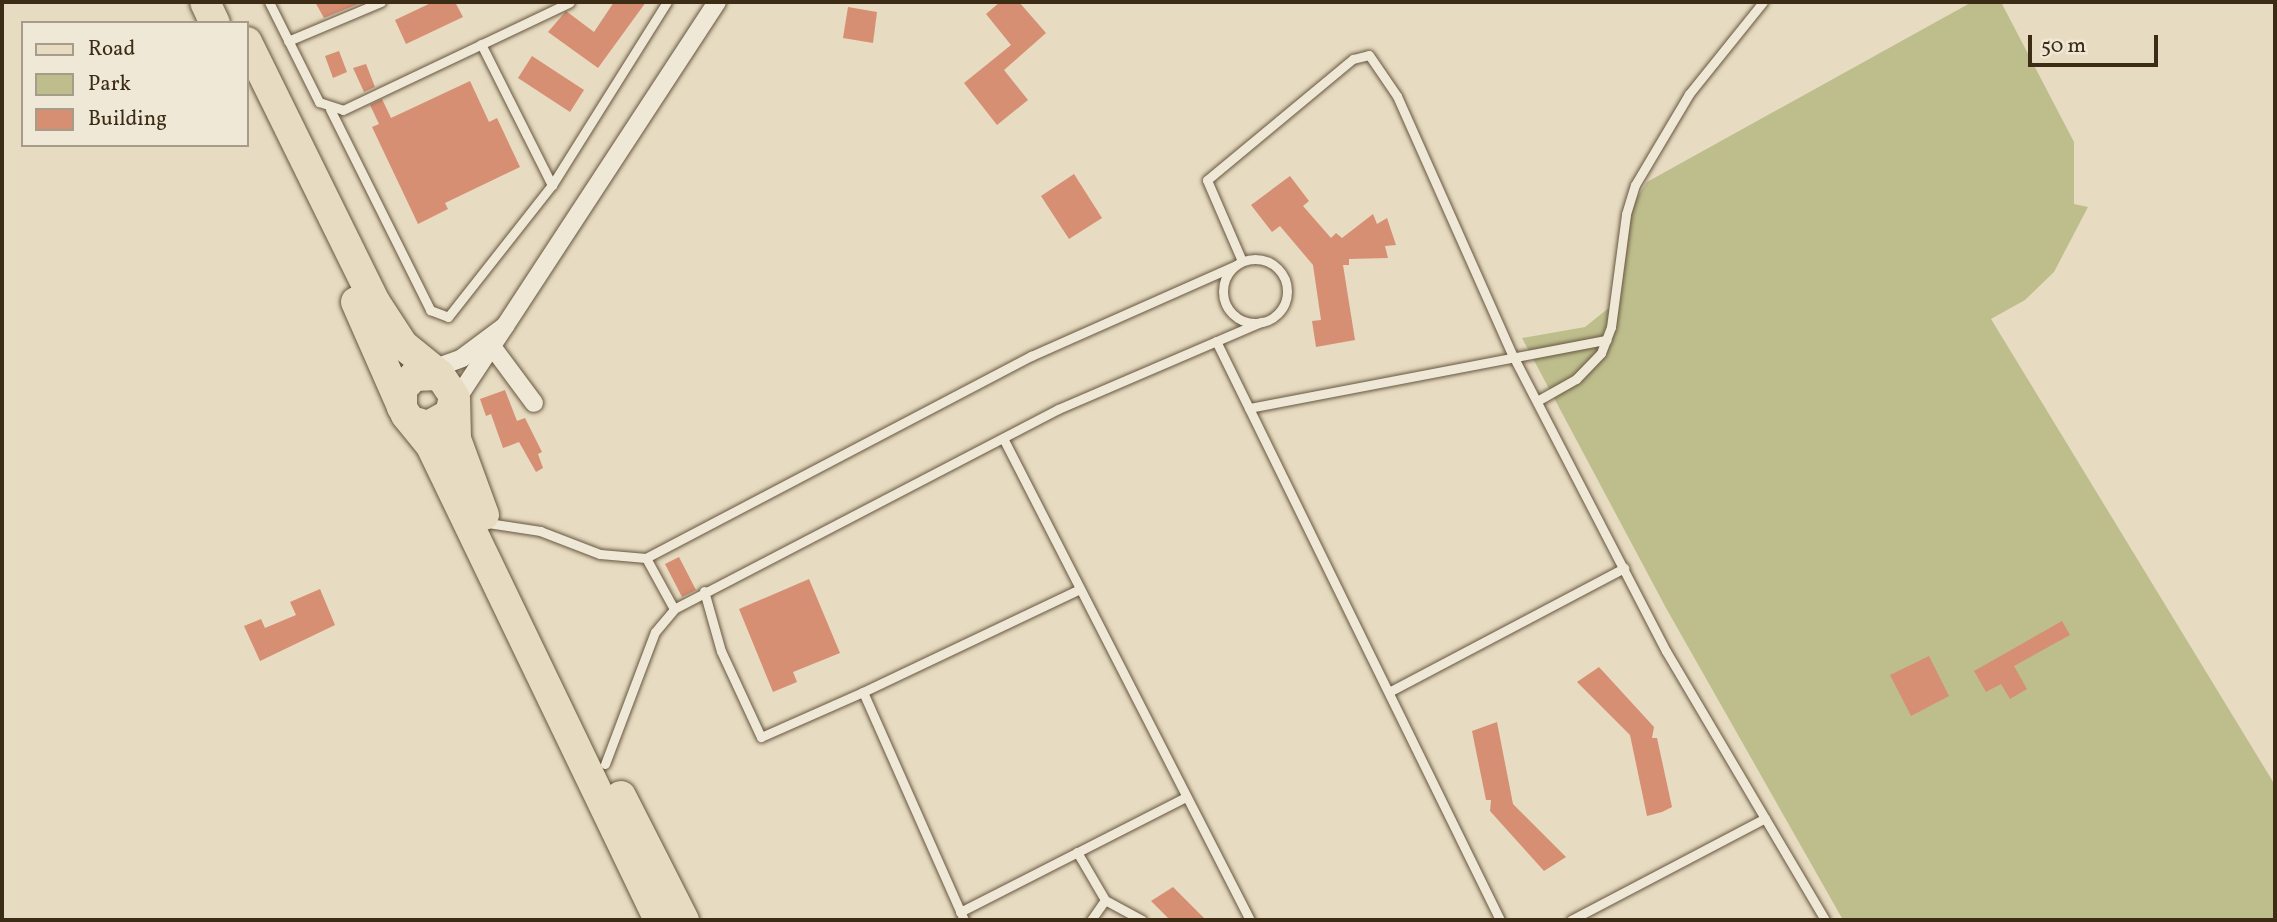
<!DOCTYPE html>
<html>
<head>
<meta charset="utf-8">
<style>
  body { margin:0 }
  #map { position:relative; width:2277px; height:922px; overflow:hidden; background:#e7dbc1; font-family:Vollkorn,serif }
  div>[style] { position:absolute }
  .green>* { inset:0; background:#bebe8d }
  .building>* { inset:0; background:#d68f73 }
  .roads { filter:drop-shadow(0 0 2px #675740) drop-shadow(0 0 2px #675740) }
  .lane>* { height:9px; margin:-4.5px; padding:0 4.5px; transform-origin:4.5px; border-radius:4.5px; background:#efe8d7 }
  .lane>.ring { margin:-4.5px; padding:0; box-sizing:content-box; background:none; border:9px solid #efe8d7; border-radius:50% }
  .street>* { height:18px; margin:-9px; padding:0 9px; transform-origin:9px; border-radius:9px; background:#efe8d7 }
  .primary>* { height:30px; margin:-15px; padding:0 15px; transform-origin:15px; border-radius:15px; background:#e7dbc1 }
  span { translate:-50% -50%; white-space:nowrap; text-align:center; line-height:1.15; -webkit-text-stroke:7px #efe8d7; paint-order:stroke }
  .frame { position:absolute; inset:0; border:4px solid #3c2b15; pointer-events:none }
  .legend { position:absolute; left:21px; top:21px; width:228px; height:126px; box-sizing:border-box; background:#efe8d7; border:2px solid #a79c89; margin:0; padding:9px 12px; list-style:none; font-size:21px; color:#3c2b15 }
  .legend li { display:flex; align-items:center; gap:14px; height:35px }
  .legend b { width:35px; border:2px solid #a79c89 }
  .scale { position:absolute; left:2028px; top:35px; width:130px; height:32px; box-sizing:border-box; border:4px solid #3c2b15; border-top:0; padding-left:9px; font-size:21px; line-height:24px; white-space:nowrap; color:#3c2b15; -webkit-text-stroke:5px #efe8d7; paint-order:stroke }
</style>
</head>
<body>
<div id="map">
  <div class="green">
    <i style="clip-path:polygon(1972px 2px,2001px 2px,2074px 142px,2074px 204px,2088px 207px,2054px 272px,2025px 300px,1991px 319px,2275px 785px,2275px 920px,1843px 920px,1666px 608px,1522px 338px,1585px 327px,1615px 303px,1633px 204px,1647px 182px)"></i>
  </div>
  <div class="building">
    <i style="clip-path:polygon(315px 2px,363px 2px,324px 18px)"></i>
    <i style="clip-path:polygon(433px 2px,455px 2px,463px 17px,406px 44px,395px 20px)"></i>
    <i style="clip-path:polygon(614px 2px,646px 2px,598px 68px,548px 32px,566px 11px,594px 32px)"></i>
    <i style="clip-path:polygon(1000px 2px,1019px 2px,1046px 33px,1004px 70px,1028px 100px,997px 125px,964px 83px,1011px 45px,986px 14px)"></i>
    <i style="clip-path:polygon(848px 7px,877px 12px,873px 43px,843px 38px)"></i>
    <i style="clip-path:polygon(339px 51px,347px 72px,333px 78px,325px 56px)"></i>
    <i style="clip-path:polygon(532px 56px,584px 90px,570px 112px,518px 78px)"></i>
    <i style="clip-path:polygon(366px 64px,375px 87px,364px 92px,353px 68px)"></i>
    <i style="clip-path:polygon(470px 81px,489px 122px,497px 118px,520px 167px,445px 203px,448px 209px,418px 224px,372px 127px,379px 124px,370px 105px,382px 99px,391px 118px)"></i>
    <i style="clip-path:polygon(1074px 174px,1102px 218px,1069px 239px,1041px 196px)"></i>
    <i style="clip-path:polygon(1290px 176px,1309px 201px,1303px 206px,1331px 238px,1336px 233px,1342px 238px,1373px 214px,1377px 224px,1387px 218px,1396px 245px,1385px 246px,1388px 258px,1349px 259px,1349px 265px,1343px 265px,1355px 340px,1316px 347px,1312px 321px,1321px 320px,1313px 265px,1280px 226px,1272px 232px,1251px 205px)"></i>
    <i style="clip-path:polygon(505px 390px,517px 421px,525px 418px,542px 452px,538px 454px,543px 468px,536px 472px,519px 442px,503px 448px,491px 414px,486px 416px,480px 399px)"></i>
    <i style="clip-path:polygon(679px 557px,696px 590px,682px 597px,665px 564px)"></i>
    <i style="clip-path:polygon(809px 579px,840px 653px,793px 672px,797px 682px,773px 692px,739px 609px)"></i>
    <i style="clip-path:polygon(320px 589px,335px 625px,260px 661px,244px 626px,261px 619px,265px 628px,296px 615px,290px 602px)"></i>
    <i style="clip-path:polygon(2062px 621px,2070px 635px,2014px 666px,2027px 689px,2010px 699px,2001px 684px,1986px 692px,1974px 671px)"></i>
    <i style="clip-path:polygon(1929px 656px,1949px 696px,1911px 716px,1890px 675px)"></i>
    <i style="clip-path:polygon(1599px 667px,1654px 727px,1652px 738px,1657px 738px,1672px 807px,1662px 812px,1647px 816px,1630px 735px,1577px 682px)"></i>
    <i style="clip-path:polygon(1497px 722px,1513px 804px,1566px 857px,1544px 871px,1490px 811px,1491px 800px,1486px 800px,1472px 731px)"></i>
    <i style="clip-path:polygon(1173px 887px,1206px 920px,1170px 920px,1151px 901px)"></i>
  </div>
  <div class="roads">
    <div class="lane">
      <i style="left:269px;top:2px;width:112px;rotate:63.4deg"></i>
      <i style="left:319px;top:102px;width:25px;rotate:18deg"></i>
      <i style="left:343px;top:110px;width:251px;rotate:-25.4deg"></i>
      <i style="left:288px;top:41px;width:101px;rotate:-22.8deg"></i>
      <i style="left:481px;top:44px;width:158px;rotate:63.3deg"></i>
      <i style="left:330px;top:109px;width:225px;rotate:63.5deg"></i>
      <i style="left:430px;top:310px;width:19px;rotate:21deg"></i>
      <i style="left:448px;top:317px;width:168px;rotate:-51.8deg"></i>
      <i style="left:552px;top:185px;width:216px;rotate:-57.9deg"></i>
      <i class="ring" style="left:1223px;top:259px;width:55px;height:55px"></i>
      <i style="left:1242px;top:261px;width:88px;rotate:-113.4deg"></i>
      <i style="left:1207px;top:180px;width:190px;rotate:-39.7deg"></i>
      <i style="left:1353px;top:59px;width:16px;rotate:-14deg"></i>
      <i style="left:1369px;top:55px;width:50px;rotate:55.7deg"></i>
      <i style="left:1397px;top:96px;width:285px;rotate:66deg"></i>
      <i style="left:1513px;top:356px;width:332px;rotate:62.6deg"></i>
      <i style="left:1666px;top:651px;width:312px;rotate:59.4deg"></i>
      <i style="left:1216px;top:341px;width:645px;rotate:63.87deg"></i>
      <i style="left:1537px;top:401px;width:45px;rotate:-29.4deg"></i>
      <i style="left:1576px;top:379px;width:36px;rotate:-46deg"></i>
      <i style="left:1601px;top:353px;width:28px;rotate:-69deg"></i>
      <i style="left:1611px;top:327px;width:114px;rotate:-82.4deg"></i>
      <i style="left:1626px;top:214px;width:30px;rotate:-73deg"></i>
      <i style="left:1635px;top:185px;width:106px;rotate:-59.3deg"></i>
      <i style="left:1689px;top:94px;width:118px;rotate:-51.2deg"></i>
      <i style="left:1249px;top:408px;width:364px;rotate:-10.8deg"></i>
      <i style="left:1003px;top:438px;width:542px;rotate:62.87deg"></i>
      <i style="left:488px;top:523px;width:53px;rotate:8.7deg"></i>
      <i style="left:540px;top:531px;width:64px;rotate:21deg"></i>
      <i style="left:600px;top:554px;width:46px;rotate:5deg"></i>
      <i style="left:646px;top:558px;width:435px;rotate:-27.7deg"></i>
      <i style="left:1031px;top:356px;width:224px;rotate:-23.9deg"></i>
      <i style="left:646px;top:558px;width:58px;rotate:61.2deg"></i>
      <i style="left:704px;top:591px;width:62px;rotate:74.2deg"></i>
      <i style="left:721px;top:651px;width:95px;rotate:65.1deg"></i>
      <i style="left:761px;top:737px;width:111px;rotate:-23.8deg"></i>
      <i style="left:863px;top:692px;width:249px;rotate:66.1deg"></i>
      <i style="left:863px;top:692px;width:240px;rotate:-25.4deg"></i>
      <i style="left:1389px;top:692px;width:266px;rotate:-27.8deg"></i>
      <i style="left:605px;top:764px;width:141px;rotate:-69.3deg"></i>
      <i style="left:655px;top:632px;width:30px;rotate:-50deg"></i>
      <i style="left:674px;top:609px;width:433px;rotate:-27.5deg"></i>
      <i style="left:1058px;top:409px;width:221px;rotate:-23.2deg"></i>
      <i style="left:1077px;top:852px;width:56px;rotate:59.7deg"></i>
      <i style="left:1105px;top:900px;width:42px;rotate:28.4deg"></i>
      <i style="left:960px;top:912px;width:254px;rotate:-27deg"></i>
      <i style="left:1091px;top:920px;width:24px;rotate:-55deg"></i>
      <i style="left:1571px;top:920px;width:219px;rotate:-27.7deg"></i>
    </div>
    <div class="street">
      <i style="left:505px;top:326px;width:387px;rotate:-56.8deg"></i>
      <i style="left:488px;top:341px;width:77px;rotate:53.4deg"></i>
      <i style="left:427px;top:371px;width:37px;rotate:-20deg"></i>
      <i style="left:462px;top:358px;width:54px;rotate:-36.7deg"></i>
      <i style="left:505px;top:326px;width:95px;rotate:123.4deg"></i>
    </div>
    <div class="primary">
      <i style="left:205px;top:2px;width:23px;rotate:65deg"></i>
      <i style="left:247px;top:42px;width:290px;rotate:63.8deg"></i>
      <i style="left:375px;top:302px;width:51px;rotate:56.9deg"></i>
      <i style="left:403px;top:345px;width:48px;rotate:39deg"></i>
      <i style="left:356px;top:302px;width:115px;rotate:66.3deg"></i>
      <i style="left:455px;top:398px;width:41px;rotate:88.6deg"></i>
      <i style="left:456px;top:439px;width:81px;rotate:69.8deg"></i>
      <i style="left:412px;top:421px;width:17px;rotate:17deg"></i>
      <i style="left:428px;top:426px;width:25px;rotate:-29deg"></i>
      <i style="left:450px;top:414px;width:18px;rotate:-77deg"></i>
      <i style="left:454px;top:396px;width:25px;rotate:-124deg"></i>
      <i style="left:440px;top:375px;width:26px;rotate:178deg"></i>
      <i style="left:414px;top:376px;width:18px;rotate:133deg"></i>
      <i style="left:402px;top:389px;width:18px;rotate:90deg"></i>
      <i style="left:402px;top:407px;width:9px;rotate:63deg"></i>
      <i style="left:406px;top:415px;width:40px;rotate:51deg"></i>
      <i style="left:431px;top:446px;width:526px;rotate:64.31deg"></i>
      <i style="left:621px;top:796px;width:139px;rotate:63.1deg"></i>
    </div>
  </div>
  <div class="frame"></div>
  <ul class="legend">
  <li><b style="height:9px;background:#e7dbc1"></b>Road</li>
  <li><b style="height:19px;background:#bebe8d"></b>Park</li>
  <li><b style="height:19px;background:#d68f73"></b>Building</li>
  </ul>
  <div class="scale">50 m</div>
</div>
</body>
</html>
